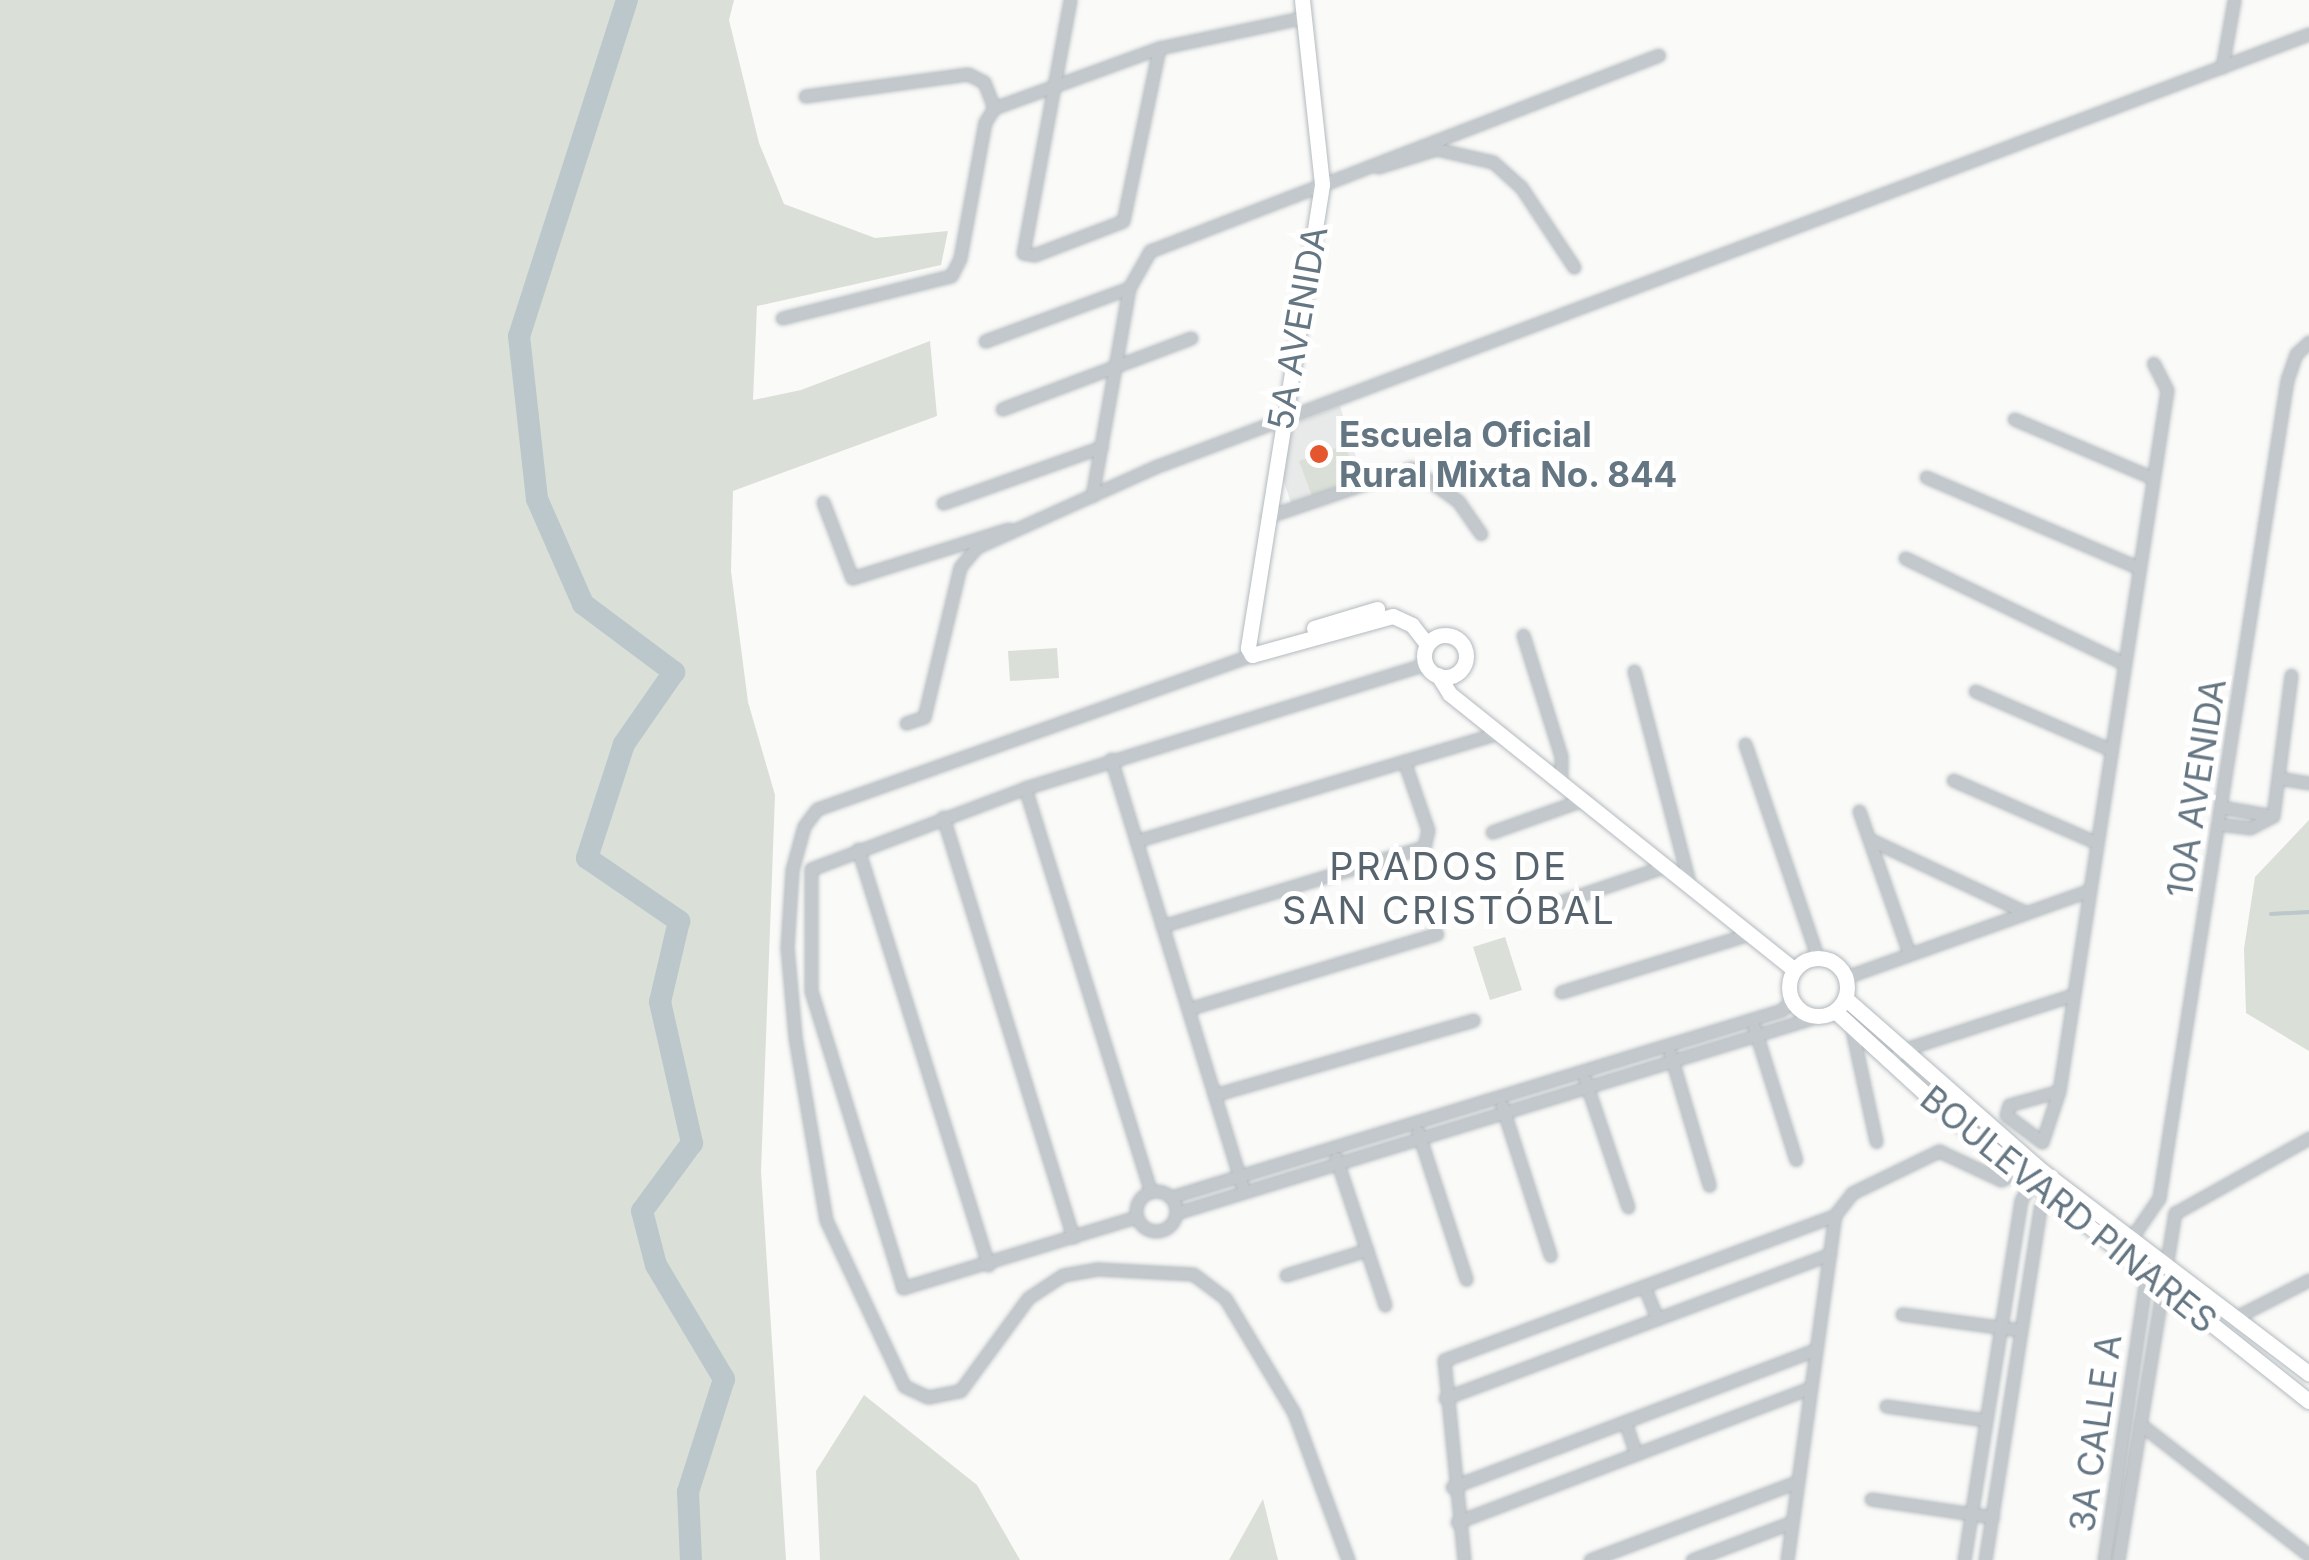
<!DOCTYPE html>
<html>
<head>
<meta charset="utf-8">
<style>
  body { margin:0 }
  #map { position:relative; width:2309px; height:1560px; overflow:hidden; background:#fafaf8; font-family:Inter,sans-serif }
  div>[style] { position:absolute }
  .built>* { inset:0; background:#e8e9e9 }
  .green>* { inset:0; background:#dadfd7 }
  .stream>* { height:4px; margin:-2px; padding:0 2px; transform-origin:2px; border-radius:2px; background:#bbc7cb }
  .river>* { height:22px; margin:-11px; padding:0 11px; transform-origin:11px; border-radius:11px; background:#bbc7cb }
  .roads { filter:drop-shadow(0 0 2px #b3babf) drop-shadow(0 0 2px #b3babf) }
  .street>* { height:11px; margin:-5.5px; padding:0 5.5px; transform-origin:5.5px; border-radius:5.5px; background:#c3c8cc }
  .street>.ring { margin:-5.5px; padding:0; box-sizing:content-box; background:none; border:11px solid #c3c8cc; border-radius:50% }
  .secondary>* { height:15px; margin:-7.5px; padding:0 7.5px; transform-origin:7.5px; border-radius:7.5px; background:#fff }
  .secondary>.ring { margin:-7.5px; padding:0; box-sizing:content-box; background:none; border:15px solid #fff; border-radius:50% }
  .dots>* { width:28px; height:28px; translate:-50% -50%; box-sizing:border-box; border:5px solid #fff; border-radius:50% }
  span { translate:-50% -50%; white-space:nowrap; text-align:center; line-height:1.15; -webkit-text-stroke:10px #fff; paint-order:stroke }
  .street-label { font-size:35px; color:#657683 }
  .poi-label { font-size:35px; color:#657683; font-weight:700 }
  .left { translate:0 -50%; text-align:left }
  .neighbourhood-label { font-size:38px; color:#57646e; letter-spacing:2.5px }
</style>
</head>
<body>
<div id="map">
  <div class="built">
    <i style="clip-path:polygon(1340px 406px,1363px 480px,1291px 503px,1284px 482px,1282px 428px)"></i>
  </div>
  <div class="green">
    <i style="clip-path:polygon(0 0,734px 0,729px 20px,759px 143px,784px 204px,875px 238px,948px 231px,941px 265px,757px 306px,753px 400px,801px 390px,930px 341px,937px 416px,733px 491px,731px 571px,748px 702px,775px 795px,761px 1171px,786px 1560px,0 1560px)"></i>
    <i style="clip-path:polygon(1345px 445px,1357px 479px,1312px 496px,1299px 461px)"></i>
    <i style="clip-path:polygon(1057px 648px,1059px 678px,1010px 681px,1008px 651px)"></i>
    <i style="clip-path:polygon(2309px 820px,2309px 1051px,2246px 1013px,2244px 949px,2255px 877px)"></i>
    <i style="clip-path:polygon(1505px 937px,1522px 990px,1490px 1000px,1473px 947px)"></i>
    <i style="clip-path:polygon(864px 1395px,977px 1485px,1020px 1560px,820px 1560px,816px 1471px)"></i>
    <i style="clip-path:polygon(1263px 1499px,1278px 1560px,1229px 1560px)"></i>
  </div>
  <div class="stream">
    <i style="left:2271px;top:914px;width:38px;rotate:-3deg"></i>
  </div>
  <div class="river">
    <i style="left:627px;top:0;width:353px;rotate:107.8deg"></i>
    <i style="left:519px;top:336px;width:164px;rotate:83.7deg"></i>
    <i style="left:537px;top:499px;width:115px;rotate:66.3deg"></i>
    <i style="left:583px;top:604px;width:114px;rotate:36.8deg"></i>
    <i style="left:674px;top:672px;width:88px;rotate:124.8deg"></i>
    <i style="left:624px;top:744px;width:120px;rotate:108deg"></i>
    <i style="left:587px;top:858px;width:112px;rotate:34.4deg"></i>
    <i style="left:679px;top:921px;width:83px;rotate:103.2deg"></i>
    <i style="left:660px;top:1002px;width:145px;rotate:77.2deg"></i>
    <i style="left:692px;top:1143px;width:84px;rotate:126.3deg"></i>
    <i style="left:642px;top:1211px;width:56px;rotate:75.5deg"></i>
    <i style="left:656px;top:1265px;width:133px;rotate:59.2deg"></i>
    <i style="left:724px;top:1379px;width:119px;rotate:107.7deg"></i>
    <i style="left:688px;top:1492px;width:68px;rotate:87.5deg"></i>
  </div>
  <div class="roads">
    <div class="street">
      <i style="left:1070px;top:0;width:257px;rotate:100.5deg"></i>
      <i style="left:1023px;top:253px;width:11px;rotate:10deg"></i>
      <i style="left:1034px;top:255px;width:95px;rotate:-20.9deg"></i>
      <i style="left:1123px;top:221px;width:177px;rotate:-78.2deg"></i>
      <i style="left:2222px;top:67px;width:68px;rotate:-79.8deg"></i>
      <i style="left:805px;top:96px;width:164px;rotate:-7.7deg"></i>
      <i style="left:968px;top:74px;width:18px;rotate:27deg"></i>
      <i style="left:984px;top:82px;width:28px;rotate:69deg"></i>
      <i style="left:1378px;top:167px;width:61px;rotate:-17.2deg"></i>
      <i style="left:1436px;top:149px;width:58px;rotate:12.8deg"></i>
      <i style="left:1493px;top:162px;width:38px;rotate:42deg"></i>
      <i style="left:1521px;top:187px;width:96px;rotate:56.5deg"></i>
      <i style="left:782px;top:318px;width:174px;rotate:-14deg"></i>
      <i style="left:951px;top:276px;width:20px;rotate:-63deg"></i>
      <i style="left:960px;top:258px;width:138px;rotate:-79.6deg"></i>
      <i style="left:985px;top:122px;width:17px;rotate:-57deg"></i>
      <i style="left:994px;top:108px;width:176px;rotate:-20deg"></i>
      <i style="left:1159px;top:48px;width:145px;rotate:-11.9deg"></i>
      <i style="left:985px;top:341px;width:153px;rotate:-20.2deg"></i>
      <i style="left:1002px;top:409px;width:202px;rotate:-20.6deg"></i>
      <i style="left:2014px;top:419px;width:151px;rotate:23deg"></i>
      <i style="left:1926px;top:477px;width:229px;rotate:23.1deg"></i>
      <i style="left:1092px;top:496px;width:211px;rotate:-79.9deg"></i>
      <i style="left:1129px;top:288px;width:43px;rotate:-60.4deg"></i>
      <i style="left:1150px;top:251px;width:545px;rotate:-21.06deg"></i>
      <i style="left:823px;top:502px;width:81px;rotate:69.1deg"></i>
      <i style="left:852px;top:578px;width:164px;rotate:-17.4deg"></i>
      <i style="left:943px;top:503px;width:168px;rotate:-19.5deg"></i>
      <i style="left:1266px;top:517px;width:154px;rotate:-18.6deg"></i>
      <i style="left:1412px;top:468px;width:57px;rotate:35.7deg"></i>
      <i style="left:1458px;top:501px;width:40px;rotate:55.1deg"></i>
      <i style="left:1905px;top:558px;width:242px;rotate:25.7deg"></i>
      <i style="left:1523px;top:635px;width:127px;rotate:72.6deg"></i>
      <i style="left:1561px;top:756px;width:23px;rotate:90deg"></i>
      <i style="left:1252px;top:655px;width:461px;rotate:160.5deg"></i>
      <i style="left:817px;top:809px;width:21px;rotate:127deg"></i>
      <i style="left:804px;top:826px;width:46px;rotate:105.3deg"></i>
      <i style="left:792px;top:870px;width:77px;rotate:93.7deg"></i>
      <i style="left:787px;top:947px;width:90px;rotate:84.9deg"></i>
      <i style="left:795px;top:1037px;width:186px;rotate:80.4deg"></i>
      <i style="left:826px;top:1220px;width:183px;rotate:64.8deg"></i>
      <i style="left:904px;top:1386px;width:26px;rotate:25deg"></i>
      <i style="left:928px;top:1397px;width:33px;rotate:-11deg"></i>
      <i style="left:960px;top:1391px;width:115px;rotate:-53.8deg"></i>
      <i style="left:1028px;top:1298px;width:42px;rotate:-33.3deg"></i>
      <i style="left:1063px;top:1275px;width:36px;rotate:-10deg"></i>
      <i style="left:1098px;top:1269px;width:95px;rotate:3deg"></i>
      <i style="left:1193px;top:1274px;width:40px;rotate:37deg"></i>
      <i style="left:1225px;top:1298px;width:134px;rotate:59deg"></i>
      <i style="left:1294px;top:1413px;width:157px;rotate:69.8deg"></i>
      <i style="left:1634px;top:671px;width:222px;rotate:75.4deg"></i>
      <i style="left:1975px;top:691px;width:146px;rotate:23.4deg"></i>
      <i style="left:906px;top:723px;width:19px;rotate:-18deg"></i>
      <i style="left:924px;top:717px;width:154px;rotate:-76.5deg"></i>
      <i style="left:960px;top:567px;width:26px;rotate:-50deg"></i>
      <i style="left:977px;top:547px;width:195px;rotate:-24.2deg"></i>
      <i style="left:1155px;top:467px;width:1233px;rotate:-20.57deg"></i>
      <i style="left:1745px;top:744px;width:226px;rotate:71.2deg"></i>
      <i style="left:1111px;top:759px;width:446px;rotate:72.9deg"></i>
      <i style="left:2278px;top:778px;width:31px;rotate:9deg"></i>
      <i style="left:1953px;top:780px;width:155px;rotate:23.6deg"></i>
      <i style="left:1025px;top:788px;width:423px;rotate:72.7deg"></i>
      <i style="left:2221px;top:807px;width:53px;rotate:9.8deg"></i>
      <i style="left:1859px;top:811px;width:151px;rotate:70.6deg"></i>
      <i style="left:2273px;top:816px;width:142px;rotate:-82.7deg"></i>
      <i style="left:943px;top:817px;width:440px;rotate:72.8deg"></i>
      <i style="left:2218px;top:824px;width:32px;rotate:7deg"></i>
      <i style="left:2250px;top:828px;width:26px;rotate:-28deg"></i>
      <i style="left:1492px;top:832px;width:99px;rotate:-19.5deg"></i>
      <i style="left:1869px;top:839px;width:172px;rotate:25.1deg"></i>
      <i style="left:1136px;top:841px;width:381px;rotate:-16.6deg"></i>
      <i style="left:858px;top:849px;width:436px;rotate:72.6deg"></i>
      <i style="left:1542px;top:908px;width:131px;rotate:-18.7deg"></i>
      <i style="left:1162px;top:926px;width:274px;rotate:-16.8deg"></i>
      <i style="left:1424px;top:847px;width:17px;rotate:-77deg"></i>
      <i style="left:1428px;top:830px;width:73px;rotate:-109.2deg"></i>
      <i style="left:1846px;top:977px;width:257px;rotate:-19.6deg"></i>
      <i style="left:1561px;top:992px;width:197px;rotate:-17.1deg"></i>
      <i style="left:1188px;top:1009px;width:260px;rotate:-16.8deg"></i>
      <i style="left:1754px;top:1027px;width:139px;rotate:72.5deg"></i>
      <i style="left:1852px;top:1030px;width:114px;rotate:77.8deg"></i>
      <i style="left:1670px;top:1053px;width:138px;rotate:73.5deg"></i>
      <i style="left:1889px;top:1061px;width:20px;rotate:-37deg"></i>
      <i style="left:1905px;top:1049px;width:176px;rotate:-17.9deg"></i>
      <i style="left:1585px;top:1080px;width:134px;rotate:71.3deg"></i>
      <i style="left:2059px;top:1091px;width:52px;rotate:164.4deg"></i>
      <i style="left:2009px;top:1105px;width:10px;rotate:107deg"></i>
      <i style="left:2006px;top:1115px;width:45px;rotate:36.9deg"></i>
      <i style="left:2042px;top:1142px;width:54px;rotate:-71.6deg"></i>
      <i style="left:2059px;top:1091px;width:709px;rotate:-81.24deg"></i>
      <i style="left:2167px;top:390px;width:30px;rotate:-117deg"></i>
      <i style="left:1214px;top:1095px;width:270px;rotate:-16.1deg"></i>
      <i style="left:1502px;top:1106px;width:157px;rotate:72.1deg"></i>
      <i style="left:1418px;top:1132px;width:155px;rotate:71.9deg"></i>
      <i style="left:1336px;top:1158px;width:155px;rotate:71.6deg"></i>
      <i class="ring" style="left:1136px;top:1191px;width:29px;height:29px"></i>
      <i style="left:1171px;top:1197px;width:639px;rotate:-17.02deg"></i>
      <i style="left:1782px;top:1010px;width:13px;rotate:-48deg"></i>
      <i style="left:1176px;top:1213px;width:669px;rotate:-17.03deg"></i>
      <i style="left:1136px;top:1217px;width:244px;rotate:163.1deg"></i>
      <i style="left:903px;top:1288px;width:311px;rotate:-107.2deg"></i>
      <i style="left:811px;top:991px;width:122px;rotate:-90deg"></i>
      <i style="left:811px;top:869px;width:229px;rotate:-20.7deg"></i>
      <i style="left:1025px;top:788px;width:420px;rotate:-17.2deg"></i>
      <i style="left:2130px;top:1240px;width:51px;rotate:-55.4deg"></i>
      <i style="left:2159px;top:1198px;width:828px;rotate:-81.11deg"></i>
      <i style="left:2287px;top:380px;width:28px;rotate:-71deg"></i>
      <i style="left:2296px;top:354px;width:18px;rotate:-43deg"></i>
      <i style="left:1286px;top:1275px;width:85px;rotate:-17.2deg"></i>
      <i style="left:1644px;top:1286px;width:35px;rotate:68deg"></i>
      <i style="left:1902px;top:1314px;width:119px;rotate:7.7deg"></i>
      <i style="left:2236px;top:1317px;width:82px;rotate:-26.9deg"></i>
      <i style="left:1445px;top:1398px;width:411px;rotate:-20.5deg"></i>
      <i style="left:1886px;top:1406px;width:101px;rotate:8deg"></i>
      <i style="left:1625px;top:1422px;width:34px;rotate:71deg"></i>
      <i style="left:2140px;top:1424px;width:214px;rotate:37.8deg"></i>
      <i style="left:1452px;top:1487px;width:387px;rotate:-20.7deg"></i>
      <i style="left:1871px;top:1499px;width:123px;rotate:8.4deg"></i>
      <i style="left:1457px;top:1522px;width:374px;rotate:-20.8deg"></i>
      <i style="left:1464px;top:1560px;width:201px;rotate:-95.7deg"></i>
      <i style="left:1444px;top:1360px;width:417px;rotate:-20.3deg"></i>
      <i style="left:1590px;top:1560px;width:220px;rotate:-20.7deg"></i>
      <i style="left:1692px;top:1560px;width:107px;rotate:-20.8deg"></i>
      <i style="left:1787px;top:1560px;width:348px;rotate:-82.1deg"></i>
      <i style="left:1835px;top:1215px;width:28px;rotate:-52deg"></i>
      <i style="left:1852px;top:1193px;width:97px;rotate:-25.8deg"></i>
      <i style="left:1939px;top:1151px;width:68px;rotate:25.1deg"></i>
      <i style="left:2001px;top:1180px;width:27px;rotate:-27deg"></i>
      <i style="left:1964px;top:1560px;width:364px;rotate:-81deg"></i>
      <i style="left:2021px;top:1200px;width:28px;rotate:-60deg"></i>
      <i style="left:1985px;top:1560px;width:357px;rotate:-81.1deg"></i>
      <i style="left:2040px;top:1207px;width:23px;rotate:-40deg"></i>
      <i style="left:2104px;top:1560px;width:297px;rotate:-81.5deg"></i>
      <i style="left:2118px;top:1560px;width:352px;rotate:-80.7deg"></i>
      <i style="left:2175px;top:1213px;width:154px;rotate:-29.2deg"></i>
    </div>
    <div class="secondary">
      <i style="left:1302px;top:0;width:186px;rotate:83.8deg"></i>
      <i style="left:1322px;top:185px;width:469px;rotate:99.1deg"></i>
      <i style="left:1248px;top:648px;width:8px;rotate:60deg"></i>
      <i style="left:1252px;top:655px;width:146px;rotate:-15.5deg"></i>
      <i style="left:1393px;top:616px;width:21px;rotate:25deg"></i>
      <i style="left:1412px;top:625px;width:24px;rotate:52deg"></i>
      <i style="left:1314px;top:628px;width:66px;rotate:-16.8deg"></i>
      <i class="ring" style="left:1424px;top:635px;width:27px;height:27px"></i>
      <i style="left:1438px;top:675px;width:22px;rotate:58deg"></i>
      <i style="left:1450px;top:694px;width:441px;rotate:38.7deg"></i>
      <i class="ring" style="left:1789px;top:958px;width:43px;height:43px"></i>
      <i style="left:1845px;top:998px;width:262px;rotate:41.3deg"></i>
      <i style="left:2042px;top:1171px;width:335px;rotate:37.2deg"></i>
      <i style="left:1835px;top:1011px;width:148px;rotate:42.5deg"></i>
      <i style="left:1944px;top:1111px;width:466px;rotate:38.5deg"></i>
    </div>
  </div>
  <div class="dots">
    <i style="left:1319px;top:454px;background:#e4572e"></i>
  </div>
  <div class="street-label">
    <span style="left:1297px;top:328px;rotate:-80deg">5A AVENIDA</span>
    <span style="left:2196px;top:788px;rotate:-81deg">10A AVENIDA</span>
    <span style="left:2069px;top:1209px;rotate:39deg">BOULEVARD PINARES</span>
    <span style="left:2095px;top:1433px;rotate:-82deg">3A CALLE A</span>
  </div>
  <div class="poi-label">
    <span class="left" style="left:1339px;top:454px">Escuela Oficial<br>Rural Mixta No. 844</span>
  </div>
  <div class="neighbourhood-label">
    <span style="left:1449px;top:889px">PRADOS DE<br>SAN CRISTÓBAL</span>
  </div>
</div>
</body>
</html>
